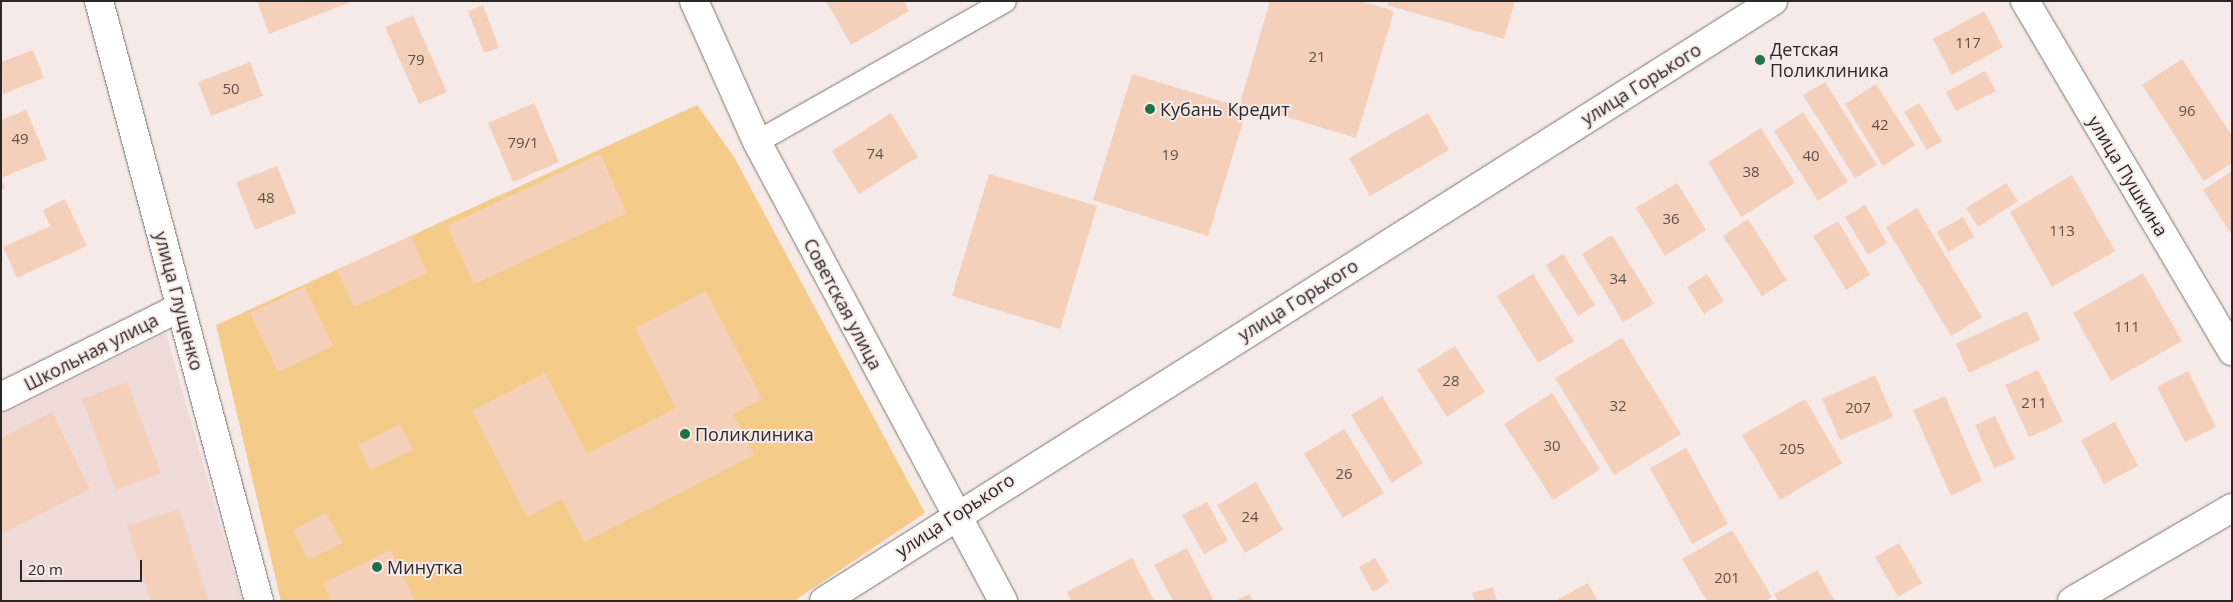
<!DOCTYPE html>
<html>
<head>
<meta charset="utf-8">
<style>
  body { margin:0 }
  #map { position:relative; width:2233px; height:602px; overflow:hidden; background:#f5eae8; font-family:"Open Sans",sans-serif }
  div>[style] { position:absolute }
  .built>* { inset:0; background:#eedbd8 }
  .green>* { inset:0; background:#f5cb89 }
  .building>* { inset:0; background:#f4d0ba }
  .roads { filter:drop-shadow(0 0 1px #7c7371) drop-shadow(0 0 1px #7c7371) }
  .service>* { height:22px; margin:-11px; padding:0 11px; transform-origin:11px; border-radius:11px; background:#fff }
  .minor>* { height:28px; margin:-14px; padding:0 14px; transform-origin:14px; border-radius:14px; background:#fff }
  .tertiary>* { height:28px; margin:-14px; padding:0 14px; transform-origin:14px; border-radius:14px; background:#fff }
  .secondary>* { height:28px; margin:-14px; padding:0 14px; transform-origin:14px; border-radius:14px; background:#fff }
  .dots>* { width:14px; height:14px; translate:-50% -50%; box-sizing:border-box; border:2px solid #f5eae8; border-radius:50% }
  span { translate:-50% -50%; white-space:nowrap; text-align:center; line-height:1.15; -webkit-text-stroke:4px #f5eae8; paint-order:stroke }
  .number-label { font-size:15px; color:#5d514c }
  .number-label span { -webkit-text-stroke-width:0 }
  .poi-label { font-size:18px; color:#2b2727 }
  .left { translate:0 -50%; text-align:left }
  .street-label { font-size:18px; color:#2b2727 }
  .frame { position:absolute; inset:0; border:2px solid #2b2727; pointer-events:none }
  .scale { position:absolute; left:20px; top:560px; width:122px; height:22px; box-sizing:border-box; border:2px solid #2b2727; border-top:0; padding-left:6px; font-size:15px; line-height:18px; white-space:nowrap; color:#2b2727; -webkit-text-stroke:4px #f5eae8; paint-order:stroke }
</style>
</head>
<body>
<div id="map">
  <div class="built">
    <i style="clip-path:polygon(166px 333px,242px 601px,1px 601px,1px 415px)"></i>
  </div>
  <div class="green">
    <i style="clip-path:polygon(697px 105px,734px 157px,925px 513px,794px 601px,281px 601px,216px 325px)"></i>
  </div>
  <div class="building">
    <i style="clip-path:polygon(257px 1px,353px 1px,269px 34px)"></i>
    <i style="clip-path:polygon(826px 1px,904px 1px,909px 11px,851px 45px)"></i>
    <i style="clip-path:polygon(1270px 1px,1360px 1px,1394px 11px,1356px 138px,1240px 103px)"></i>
    <i style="clip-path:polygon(1388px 1px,1515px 1px,1504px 39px,1387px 5px)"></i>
    <i style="clip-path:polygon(483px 5px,499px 48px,484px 53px,468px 11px)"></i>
    <i style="clip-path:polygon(1984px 11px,2003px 47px,1952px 75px,1933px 39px)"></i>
    <i style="clip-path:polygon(413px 15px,447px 92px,419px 104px,385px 27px)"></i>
    <i style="clip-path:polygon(33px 50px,44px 78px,3px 94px,1px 62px)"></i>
    <i style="clip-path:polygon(2182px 59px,2232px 136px,2232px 163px,2204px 181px,2142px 85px)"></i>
    <i style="clip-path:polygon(250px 62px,263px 96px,211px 116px,198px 82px)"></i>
    <i style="clip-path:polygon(1985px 71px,1996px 91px,1956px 111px,1946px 92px)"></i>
    <i style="clip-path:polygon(1132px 74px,1247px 109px,1208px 236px,1093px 200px)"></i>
    <i style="clip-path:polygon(1825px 82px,1877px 165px,1855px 178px,1803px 95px)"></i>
    <i style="clip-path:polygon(1876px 84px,1915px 145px,1883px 166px,1845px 104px)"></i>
    <i style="clip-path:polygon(534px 103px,559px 162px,513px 182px,488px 123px)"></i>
    <i style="clip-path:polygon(1919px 103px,1942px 141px,1927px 150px,1904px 112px)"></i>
    <i style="clip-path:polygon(26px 110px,47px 159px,1px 178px,5px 188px,1px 190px,1px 120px)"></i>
    <i style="clip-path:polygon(1803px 112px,1848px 182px,1818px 201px,1774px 131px)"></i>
    <i style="clip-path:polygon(891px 113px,918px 157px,859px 194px,832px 151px)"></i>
    <i style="clip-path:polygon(1428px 113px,1449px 150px,1370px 196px,1349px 158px)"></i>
    <i style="clip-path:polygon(1761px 128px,1795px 183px,1741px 217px,1708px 162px)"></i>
    <i style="clip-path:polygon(600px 154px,627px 213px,474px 284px,447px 226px)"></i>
    <i style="clip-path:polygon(277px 166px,296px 213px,255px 230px,236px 182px)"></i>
    <i style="clip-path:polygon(2232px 171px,2232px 235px,2203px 190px)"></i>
    <i style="clip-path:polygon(989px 174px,1097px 206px,1060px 329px,952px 296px)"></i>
    <i style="clip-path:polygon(2072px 175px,2115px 251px,2052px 287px,2010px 212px)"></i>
    <i style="clip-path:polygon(1677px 183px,1706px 230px,1665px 256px,1636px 208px)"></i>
    <i style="clip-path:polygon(2006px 183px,2018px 201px,1978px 227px,1966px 208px)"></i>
    <i style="clip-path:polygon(65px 199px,87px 246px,17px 278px,3px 247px,50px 226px,43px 210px)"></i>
    <i style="clip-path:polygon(1865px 205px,1887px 243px,1868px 255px,1845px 217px)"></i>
    <i style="clip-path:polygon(1917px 208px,1982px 317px,1951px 336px,1886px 227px)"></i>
    <i style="clip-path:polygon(1963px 217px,1974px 237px,1948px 252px,1937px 232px)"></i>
    <i style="clip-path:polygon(1748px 219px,1787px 280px,1762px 296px,1723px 236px)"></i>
    <i style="clip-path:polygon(1838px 221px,1870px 275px,1846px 290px,1813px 236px)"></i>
    <i style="clip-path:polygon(1612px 235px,1654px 304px,1623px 322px,1582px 254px)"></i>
    <i style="clip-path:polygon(411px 236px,427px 273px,354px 307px,337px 270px)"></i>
    <i style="clip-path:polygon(1563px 254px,1595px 305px,1578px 316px,1546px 265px)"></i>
    <i style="clip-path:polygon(2143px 273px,2182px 341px,2111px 381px,2073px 313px)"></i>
    <i style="clip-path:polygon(1533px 274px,1574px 341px,1538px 363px,1497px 296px)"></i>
    <i style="clip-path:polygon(1707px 274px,1724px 301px,1704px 314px,1687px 287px)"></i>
    <i style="clip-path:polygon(305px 287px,333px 346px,278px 372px,250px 313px)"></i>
    <i style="clip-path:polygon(706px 291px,762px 399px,733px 414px,754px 455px,584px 542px,562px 499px,527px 517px,472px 411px,545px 373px,587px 454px,676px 408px,635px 328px)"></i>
    <i style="clip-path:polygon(2027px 311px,2040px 340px,1969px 373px,1956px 344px)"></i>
    <i style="clip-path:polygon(1622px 338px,1681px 434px,1614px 475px,1555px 378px)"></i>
    <i style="clip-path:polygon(1455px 346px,1485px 392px,1447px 417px,1417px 370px)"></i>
    <i style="clip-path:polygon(2038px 370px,2063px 422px,2029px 437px,2005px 385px)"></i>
    <i style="clip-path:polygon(2188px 371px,2216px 427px,2185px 442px,2157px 387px)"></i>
    <i style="clip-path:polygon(1875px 375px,1893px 417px,1840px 440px,1822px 399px)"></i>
    <i style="clip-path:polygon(127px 382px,161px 473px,116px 490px,82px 399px)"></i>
    <i style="clip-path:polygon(1552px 393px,1600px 469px,1553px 500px,1504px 424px)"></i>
    <i style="clip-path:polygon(1382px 396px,1423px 463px,1392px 483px,1351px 415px)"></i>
    <i style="clip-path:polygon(1945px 396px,1982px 481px,1951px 496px,1913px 410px)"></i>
    <i style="clip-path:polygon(1805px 399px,1842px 463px,1780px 500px,1742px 435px)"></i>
    <i style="clip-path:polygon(52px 412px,90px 489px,1px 534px,1px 438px)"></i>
    <i style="clip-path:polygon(1995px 416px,2015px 459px,1994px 468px,1975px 425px)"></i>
    <i style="clip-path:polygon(2115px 422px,2138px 466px,2104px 484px,2081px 440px)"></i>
    <i style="clip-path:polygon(400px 424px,413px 450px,370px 470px,358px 445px)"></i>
    <i style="clip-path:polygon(1344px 429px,1384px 493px,1343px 518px,1304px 454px)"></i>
    <i style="clip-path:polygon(1686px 448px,1728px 524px,1692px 544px,1650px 468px)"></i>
    <i style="clip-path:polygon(1256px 482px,1283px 530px,1245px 553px,1217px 505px)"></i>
    <i style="clip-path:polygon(1207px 502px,1228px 541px,1204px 554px,1182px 515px)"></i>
    <i style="clip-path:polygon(179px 509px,209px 601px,151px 601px,127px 526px)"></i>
    <i style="clip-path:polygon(326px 513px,342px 543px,308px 560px,293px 530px)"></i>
    <i style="clip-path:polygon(1732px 530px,1772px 597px,1765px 601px,1707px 601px,1682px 559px)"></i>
    <i style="clip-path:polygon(1899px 543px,1922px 583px,1898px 597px,1875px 557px)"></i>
    <i style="clip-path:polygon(1187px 548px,1214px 601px,1173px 601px,1154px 565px)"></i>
    <i style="clip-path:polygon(390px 550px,415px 601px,325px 601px,330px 598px,323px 583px)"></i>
    <i style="clip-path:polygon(1132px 558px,1154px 600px,1071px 601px,1067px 592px)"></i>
    <i style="clip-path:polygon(1375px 558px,1389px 582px,1373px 592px,1359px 567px)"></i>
    <i style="clip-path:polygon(1817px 570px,1835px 601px,1778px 601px,1774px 594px)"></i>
    <i style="clip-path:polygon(1588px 583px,1598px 601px,1555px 601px)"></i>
    <i style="clip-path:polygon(1493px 587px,1497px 601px,1475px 601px,1472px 593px)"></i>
    <i style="clip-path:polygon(1249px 594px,1253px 601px,1235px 601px)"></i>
  </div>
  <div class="roads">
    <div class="service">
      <i style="left:757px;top:142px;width:285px;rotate:-29.6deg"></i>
    </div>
    <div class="minor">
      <i style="left:99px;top:1px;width:621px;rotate:75.07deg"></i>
      <i style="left:694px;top:1px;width:154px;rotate:65.9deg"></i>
      <i style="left:757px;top:142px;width:521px;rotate:61.81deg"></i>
      <i style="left:1px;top:397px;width:201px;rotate:-26.6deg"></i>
      <i style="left:824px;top:601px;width:1123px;rotate:-32.3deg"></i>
    </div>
    <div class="tertiary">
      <i style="left:2072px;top:601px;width:185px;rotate:-30.2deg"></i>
    </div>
    <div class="secondary">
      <i style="left:2025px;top:1px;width:407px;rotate:59.4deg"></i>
    </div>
  </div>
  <div class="dots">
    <i style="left:1760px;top:60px;background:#1f7244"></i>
    <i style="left:1150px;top:109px;background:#1f7244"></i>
    <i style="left:685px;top:434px;background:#1f7244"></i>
    <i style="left:377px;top:567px;background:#1f7244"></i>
  </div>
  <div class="number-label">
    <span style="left:1968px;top:43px">117</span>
    <span style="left:1317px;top:57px">21</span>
    <span style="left:416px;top:60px">79</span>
    <span style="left:231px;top:89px">50</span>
    <span style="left:2187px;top:111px">96</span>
    <span style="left:1880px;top:125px">42</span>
    <span style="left:20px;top:139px">49</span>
    <span style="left:523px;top:143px">79/1</span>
    <span style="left:875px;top:154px">74</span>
    <span style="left:1170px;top:155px">19</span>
    <span style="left:1811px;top:156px">40</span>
    <span style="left:1751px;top:172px">38</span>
    <span style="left:266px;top:198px">48</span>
    <span style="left:1671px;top:219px">36</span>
    <span style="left:2062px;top:231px">113</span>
    <span style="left:1618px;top:279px">34</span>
    <span style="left:2127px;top:327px">111</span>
    <span style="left:1451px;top:381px">28</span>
    <span style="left:2034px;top:403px">211</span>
    <span style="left:1618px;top:406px">32</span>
    <span style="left:1858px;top:408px">207</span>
    <span style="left:1552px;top:446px">30</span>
    <span style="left:1792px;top:449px">205</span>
    <span style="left:1344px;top:474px">26</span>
    <span style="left:1250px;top:517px">24</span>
    <span style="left:1727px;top:578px">201</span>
  </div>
  <div class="poi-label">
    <span class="left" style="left:1770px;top:60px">Детская<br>Поликлиника</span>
    <span class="left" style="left:1160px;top:109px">Кубань Кредит</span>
    <span class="left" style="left:695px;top:434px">Поликлиника</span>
    <span class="left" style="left:387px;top:567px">Минутка</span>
  </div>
  <div class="street-label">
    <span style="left:1641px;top:84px;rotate:-32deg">улица Горького</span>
    <span style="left:2128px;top:176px;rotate:59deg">улица Пушкина</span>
    <span style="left:1298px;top:300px;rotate:-32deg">улица Горького</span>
    <span style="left:179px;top:301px;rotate:75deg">улица Глущенко</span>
    <span style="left:843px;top:304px;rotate:62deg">Советская улица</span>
    <span style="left:91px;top:352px;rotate:-27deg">Школьная улица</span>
    <span style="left:955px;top:515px;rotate:-33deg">улица Горького</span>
  </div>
  <div class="frame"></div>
  <div class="scale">20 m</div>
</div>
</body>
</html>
